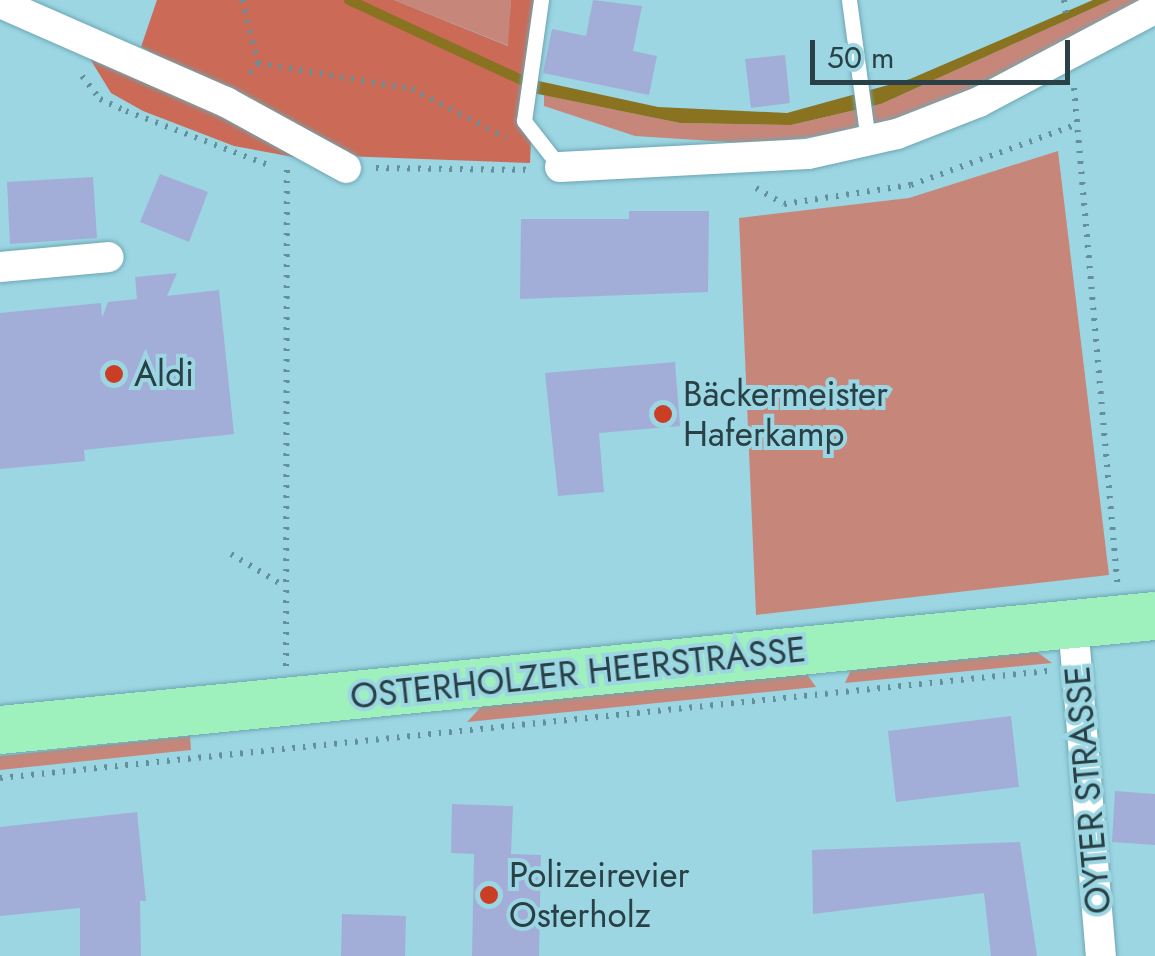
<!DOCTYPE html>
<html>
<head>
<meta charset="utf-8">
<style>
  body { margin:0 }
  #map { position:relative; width:1155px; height:956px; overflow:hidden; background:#9cd6e3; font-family:Jost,sans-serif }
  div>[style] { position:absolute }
  .green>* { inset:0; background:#c6877a }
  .forest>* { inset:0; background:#cb6b57 }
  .water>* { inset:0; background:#897220 }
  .stream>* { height:10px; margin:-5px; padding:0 5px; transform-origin:5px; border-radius:5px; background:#897220 }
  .building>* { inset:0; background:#a2aed7 }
  .path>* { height:6px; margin-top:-3px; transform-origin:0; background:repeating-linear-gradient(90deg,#669099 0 2.5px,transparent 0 10.5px) }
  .roads { filter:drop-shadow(0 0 2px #6ea6b2) drop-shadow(0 0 2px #6ea6b2) }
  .service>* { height:15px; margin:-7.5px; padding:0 7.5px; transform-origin:7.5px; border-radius:7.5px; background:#fff }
  .minor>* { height:30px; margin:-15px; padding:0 15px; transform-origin:15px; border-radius:15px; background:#fff }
  .primary>* { height:48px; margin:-24px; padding:0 24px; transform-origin:24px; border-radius:24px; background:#9ef1bc }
  .dots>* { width:28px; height:28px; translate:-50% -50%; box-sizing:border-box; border:5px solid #9cd6e3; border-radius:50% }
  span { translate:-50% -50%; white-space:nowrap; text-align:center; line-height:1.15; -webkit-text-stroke:8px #9cd6e3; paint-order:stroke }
  .poi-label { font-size:35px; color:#294146 }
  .left { translate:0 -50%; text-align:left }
  .street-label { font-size:35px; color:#294146 }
  .scale { position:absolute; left:810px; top:40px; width:260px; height:45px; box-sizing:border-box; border:5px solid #294146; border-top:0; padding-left:12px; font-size:30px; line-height:35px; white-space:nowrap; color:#294146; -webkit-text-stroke:8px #9cd6e3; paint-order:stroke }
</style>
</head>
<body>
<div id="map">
  <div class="green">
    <i style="clip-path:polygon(394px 0,511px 0,509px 46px)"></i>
    <i style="clip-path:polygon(1111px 0,1145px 0,999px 81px,898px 119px,824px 135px,759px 144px,635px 136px,544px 106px,544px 95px,680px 123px,791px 125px,881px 104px)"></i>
    <i style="clip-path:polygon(1058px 151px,1109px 575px,756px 615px,739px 218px,909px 198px)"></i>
    <i style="clip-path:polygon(1037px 652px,1052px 663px,845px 683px,851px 670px)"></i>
    <i style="clip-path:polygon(806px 673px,816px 687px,467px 722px,482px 706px)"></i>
    <i style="clip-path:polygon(190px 736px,191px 750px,0 770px,0 756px)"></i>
  </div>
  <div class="forest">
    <i style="clip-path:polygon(157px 0,394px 0,508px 46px,511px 0,537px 0,530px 163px,343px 156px,141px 47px)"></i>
    <i style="clip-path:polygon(87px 54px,297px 151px,299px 158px,234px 146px,143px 111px,111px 93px)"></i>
  </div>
  <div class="water">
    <i style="clip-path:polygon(1093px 0,1111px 0,881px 104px,791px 125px,680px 123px,533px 93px,534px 80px,658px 107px,787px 113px,910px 79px)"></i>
  </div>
  <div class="stream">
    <i style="left:349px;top:0;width:190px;rotate:24.9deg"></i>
  </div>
  <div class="building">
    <i style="clip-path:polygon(593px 0,642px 6px,633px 51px,657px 56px,649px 95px,543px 73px,552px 29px,586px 36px)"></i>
    <i style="clip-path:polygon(785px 55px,790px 103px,751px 108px,745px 59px)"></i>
    <i style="clip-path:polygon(160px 174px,208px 192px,189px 242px,140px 222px)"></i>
    <i style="clip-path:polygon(93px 177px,97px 238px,10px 244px,7px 182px)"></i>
    <i style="clip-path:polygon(629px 211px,709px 211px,708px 292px,520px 299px,521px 219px,629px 219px)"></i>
    <i style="clip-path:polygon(177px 273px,167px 296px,219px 290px,234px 434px,84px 450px,85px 461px,0 469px,0 313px,101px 303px,102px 318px,108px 302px,137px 299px,135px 277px)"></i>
    <i style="clip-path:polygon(675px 362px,680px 426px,599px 433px,604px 492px,558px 496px,545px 373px)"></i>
    <i style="clip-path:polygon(1011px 716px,1019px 787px,896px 802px,888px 731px)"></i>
    <i style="clip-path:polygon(1115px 791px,1155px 794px,1155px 845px,1112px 842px)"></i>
    <i style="clip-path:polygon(452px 804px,513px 806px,511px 854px,541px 855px,539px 956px,472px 956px,474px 854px,451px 853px)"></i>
    <i style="clip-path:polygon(137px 812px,146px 901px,140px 901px,141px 956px,80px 956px,80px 908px,0 916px,0 827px)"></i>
    <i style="clip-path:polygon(1020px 842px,1037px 956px,991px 956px,984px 893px,813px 914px,812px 850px)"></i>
    <i style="clip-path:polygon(342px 914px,406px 916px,405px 956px,341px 956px)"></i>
  </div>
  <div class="path">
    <i style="left:242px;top:0;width:65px;rotate:75.7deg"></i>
    <i style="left:258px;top:63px;width:18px;rotate:128deg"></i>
    <i style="left:1064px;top:0;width:21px;rotate:82deg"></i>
    <i style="left:258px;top:63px;width:156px;rotate:9.6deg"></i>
    <i style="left:412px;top:89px;width:106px;rotate:27.5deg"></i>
    <i style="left:82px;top:76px;width:29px;rotate:52deg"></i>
    <i style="left:100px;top:99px;width:29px;rotate:25deg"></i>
    <i style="left:126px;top:111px;width:155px;rotate:20.8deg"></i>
    <i style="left:1074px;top:88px;width:497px;rotate:85deg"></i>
    <i style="left:376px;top:168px;width:153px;rotate:0.7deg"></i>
    <i style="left:756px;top:188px;width:32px;rotate:30deg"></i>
    <i style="left:784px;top:204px;width:128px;rotate:-8.5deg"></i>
    <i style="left:911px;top:185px;width:178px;rotate:-20.1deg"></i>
    <i style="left:231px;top:554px;width:62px;rotate:31.1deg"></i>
    <i style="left:286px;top:666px;width:497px;rotate:-89.9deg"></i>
    <i style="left:0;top:778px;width:1053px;rotate:-5.83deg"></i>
  </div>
  <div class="roads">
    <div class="service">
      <i style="left:541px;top:0;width:122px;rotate:98deg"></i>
      <i style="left:524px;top:121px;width:58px;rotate:52deg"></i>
      <i style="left:849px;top:0;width:141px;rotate:82.3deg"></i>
    </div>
    <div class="minor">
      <i style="left:0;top:3px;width:247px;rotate:23.7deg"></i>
      <i style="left:226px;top:102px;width:137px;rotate:28.8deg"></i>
      <i style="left:560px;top:167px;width:248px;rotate:-3deg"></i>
      <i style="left:808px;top:154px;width:91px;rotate:-12.7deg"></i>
      <i style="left:897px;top:134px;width:88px;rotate:-21.3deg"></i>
      <i style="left:979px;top:102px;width:199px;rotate:-27.9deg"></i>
      <i style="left:0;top:267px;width:109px;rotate:-5.2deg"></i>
      <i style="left:1073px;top:624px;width:333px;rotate:85.2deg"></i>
    </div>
    <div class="primary">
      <i style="left:0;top:730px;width:1161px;rotate:-5.64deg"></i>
    </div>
  </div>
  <div class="dots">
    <i style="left:114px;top:374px;background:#c93e25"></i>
    <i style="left:663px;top:414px;background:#c93e25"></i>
    <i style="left:489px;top:895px;background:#c93e25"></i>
  </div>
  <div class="poi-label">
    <span class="left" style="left:134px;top:374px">Aldi</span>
    <span class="left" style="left:683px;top:414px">Bäckermeister<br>Haferkamp</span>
    <span class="left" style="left:509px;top:895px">Polizeirevier<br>Osterholz</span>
  </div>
  <div class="street-label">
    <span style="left:578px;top:673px;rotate:-6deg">OSTERHOLZER HEERSTRASSE</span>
    <span style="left:1088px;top:790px;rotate:-95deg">OYTER STRASSE</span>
  </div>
  <div class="scale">50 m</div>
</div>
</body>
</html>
